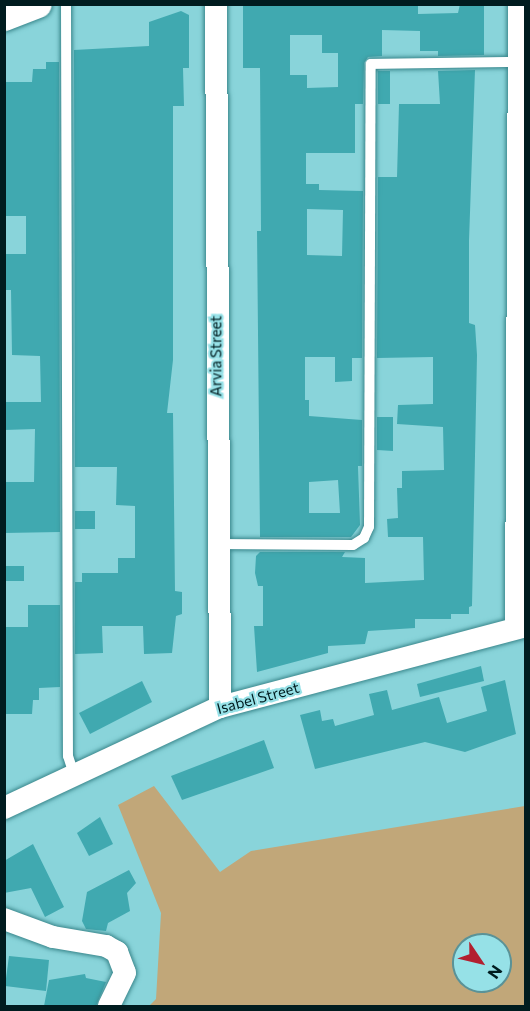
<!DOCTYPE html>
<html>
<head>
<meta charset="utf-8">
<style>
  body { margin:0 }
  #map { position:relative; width:530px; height:1011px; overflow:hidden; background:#89d4da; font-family:Commissioner,sans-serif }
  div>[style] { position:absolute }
  .green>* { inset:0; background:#c1a779 }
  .building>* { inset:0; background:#40a9b0 }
  .roads { filter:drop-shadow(0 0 2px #39868b) drop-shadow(0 0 2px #39868b) }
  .service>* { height:10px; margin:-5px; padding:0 5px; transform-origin:5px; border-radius:5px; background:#fff }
  .minor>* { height:22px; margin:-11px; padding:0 11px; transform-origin:11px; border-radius:11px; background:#fff }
  .tertiary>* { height:27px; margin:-13.5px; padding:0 13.5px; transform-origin:13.5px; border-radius:13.5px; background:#fff }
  span { translate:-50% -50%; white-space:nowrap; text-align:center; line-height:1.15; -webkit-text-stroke:4.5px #96e1e7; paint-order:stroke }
  .street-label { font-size:15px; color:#001c1f }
  .frame { position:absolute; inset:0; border:6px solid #001c1f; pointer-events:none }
  .north { position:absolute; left:452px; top:933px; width:60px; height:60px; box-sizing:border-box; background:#96e1e7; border:2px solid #5a9297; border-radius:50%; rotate:125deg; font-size:16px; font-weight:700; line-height:24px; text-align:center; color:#001c1f }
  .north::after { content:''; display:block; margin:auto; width:21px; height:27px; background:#b21f2f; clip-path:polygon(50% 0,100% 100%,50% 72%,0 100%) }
</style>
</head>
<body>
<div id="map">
  <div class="green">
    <i style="clip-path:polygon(evenodd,154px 786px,220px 872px,251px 851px,525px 806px,525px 1006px,149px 1006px,156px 999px,161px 913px,118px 805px,154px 786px,464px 945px,500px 945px,500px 981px,464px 981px,464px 945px)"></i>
  </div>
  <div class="building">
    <i style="clip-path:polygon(evenodd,243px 4px,418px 4px,418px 14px,458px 13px,460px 4px,484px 4px,484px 55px,438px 56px,438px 51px,420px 51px,420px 31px,382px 30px,382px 56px,368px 57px,364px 63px,363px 104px,355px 104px,355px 153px,306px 153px,306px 184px,319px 184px,319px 190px,363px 191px,362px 358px,352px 358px,352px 381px,335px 382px,335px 357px,305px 357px,305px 400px,309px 400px,309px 416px,362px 420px,362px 466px,358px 466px,360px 525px,351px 537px,260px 537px,257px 231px,261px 231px,260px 68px,243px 68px,243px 4px,290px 35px,322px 35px,322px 53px,338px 53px,338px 87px,307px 88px,307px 75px,290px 75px,290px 35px,243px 4px,307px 209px,343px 210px,342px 256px,307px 255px,307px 209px,243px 4px,338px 480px,340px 513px,309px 513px,309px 482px,338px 480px)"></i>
    <i style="clip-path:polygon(181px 11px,189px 15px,189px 68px,183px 68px,184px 106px,173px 106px,173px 360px,167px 413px,173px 413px,175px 591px,182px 592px,182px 614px,176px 616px,172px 653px,144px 654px,143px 626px,102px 626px,103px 653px,75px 654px,75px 582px,82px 582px,82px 573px,118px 573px,118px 558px,135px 558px,135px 506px,116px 505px,117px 467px,75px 467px,74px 50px,149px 46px,149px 22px)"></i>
    <i style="clip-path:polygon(46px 62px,59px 62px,60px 532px,4px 533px,4px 482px,34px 482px,35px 429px,4px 430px,4px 402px,41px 402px,40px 356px,12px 355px,11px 290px,4px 290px,4px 254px,26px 254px,26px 216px,4px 216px,4px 82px,32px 82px,33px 69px,46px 69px)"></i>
    <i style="clip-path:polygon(475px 70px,469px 241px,469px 323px,475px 325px,477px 355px,472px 606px,469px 607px,469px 614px,451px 614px,451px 619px,415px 619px,415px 628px,368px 631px,365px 644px,328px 646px,328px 653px,257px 672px,254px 626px,263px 626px,263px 586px,258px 586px,255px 573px,256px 556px,260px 552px,345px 552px,342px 557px,365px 558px,365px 583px,424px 580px,423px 537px,388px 537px,387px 519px,398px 518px,397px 488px,402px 488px,402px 471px,444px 470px,443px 427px,397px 424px,398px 405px,433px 404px,433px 357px,377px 358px,378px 177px,397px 177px,399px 104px,440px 104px,438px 71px)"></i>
    <i style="clip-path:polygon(378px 71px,390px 71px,390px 104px,378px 104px)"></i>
    <i style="clip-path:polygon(377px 417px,393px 417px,393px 451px,377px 450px)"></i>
    <i style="clip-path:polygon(75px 511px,95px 511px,95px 529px,75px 529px)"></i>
    <i style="clip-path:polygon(4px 566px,24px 566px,24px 581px,4px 581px)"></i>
    <i style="clip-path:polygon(28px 605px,60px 605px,60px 687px,39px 688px,39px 700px,33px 700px,32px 714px,4px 714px,4px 627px,28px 627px)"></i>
    <i style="clip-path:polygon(481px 666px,484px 681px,420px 697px,417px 684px)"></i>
    <i style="clip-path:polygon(505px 680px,516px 734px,465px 752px,425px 742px,315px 769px,300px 715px,320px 710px,322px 721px,333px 719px,335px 726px,374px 715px,369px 694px,387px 690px,392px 710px,439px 697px,447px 723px,487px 711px,481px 687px)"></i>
    <i style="clip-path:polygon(142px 681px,152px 702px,90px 734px,79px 713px)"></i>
    <i style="clip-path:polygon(264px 740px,274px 768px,182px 800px,171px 776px)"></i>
    <i style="clip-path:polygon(100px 817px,113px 844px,89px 856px,77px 833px)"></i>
    <i style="clip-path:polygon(33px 844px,64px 907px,45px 917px,31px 888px,4px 893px,4px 861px)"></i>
    <i style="clip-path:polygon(129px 870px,136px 883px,127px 893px,130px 911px,108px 923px,106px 931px,86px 929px,82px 921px,87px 892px)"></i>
    <i style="clip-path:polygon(9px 956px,49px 960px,46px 991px,5px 986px)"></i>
    <i style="clip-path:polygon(85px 974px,86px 978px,106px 982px,96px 1006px,44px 1006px,49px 980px)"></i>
  </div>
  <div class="roads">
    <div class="service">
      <i style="left:66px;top:4px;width:752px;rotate:89.85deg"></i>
      <i style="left:68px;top:756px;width:20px;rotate:72deg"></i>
      <i style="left:218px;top:544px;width:135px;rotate:0.4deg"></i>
      <i style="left:353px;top:545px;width:13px;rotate:-32deg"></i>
      <i style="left:364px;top:538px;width:12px;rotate:-66deg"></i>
      <i style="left:369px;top:527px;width:463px;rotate:-89.8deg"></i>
      <i style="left:371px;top:64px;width:148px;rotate:-0.8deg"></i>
    </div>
    <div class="minor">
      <i style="left:216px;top:4px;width:703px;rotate:89.67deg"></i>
      <i style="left:516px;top:628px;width:624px;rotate:-89.72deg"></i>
      <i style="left:4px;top:808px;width:238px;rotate:-25.1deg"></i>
      <i style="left:220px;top:707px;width:317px;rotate:-14.8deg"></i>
      <i style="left:4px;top:919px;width:52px;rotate:20.2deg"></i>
      <i style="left:53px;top:937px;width:54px;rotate:9.6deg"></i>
      <i style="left:106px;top:946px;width:13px;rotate:29deg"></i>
      <i style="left:117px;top:952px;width:22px;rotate:69deg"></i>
      <i style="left:125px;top:973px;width:37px;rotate:116deg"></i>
    </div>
    <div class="tertiary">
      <i style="left:4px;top:17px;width:36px;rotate:-21deg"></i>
    </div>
  </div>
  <div class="street-label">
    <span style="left:216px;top:356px;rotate:-90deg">Arvia Street</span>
    <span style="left:258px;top:698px;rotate:-15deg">Isabel Street</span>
  </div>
  <div class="frame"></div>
  <div class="north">N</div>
</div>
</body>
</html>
